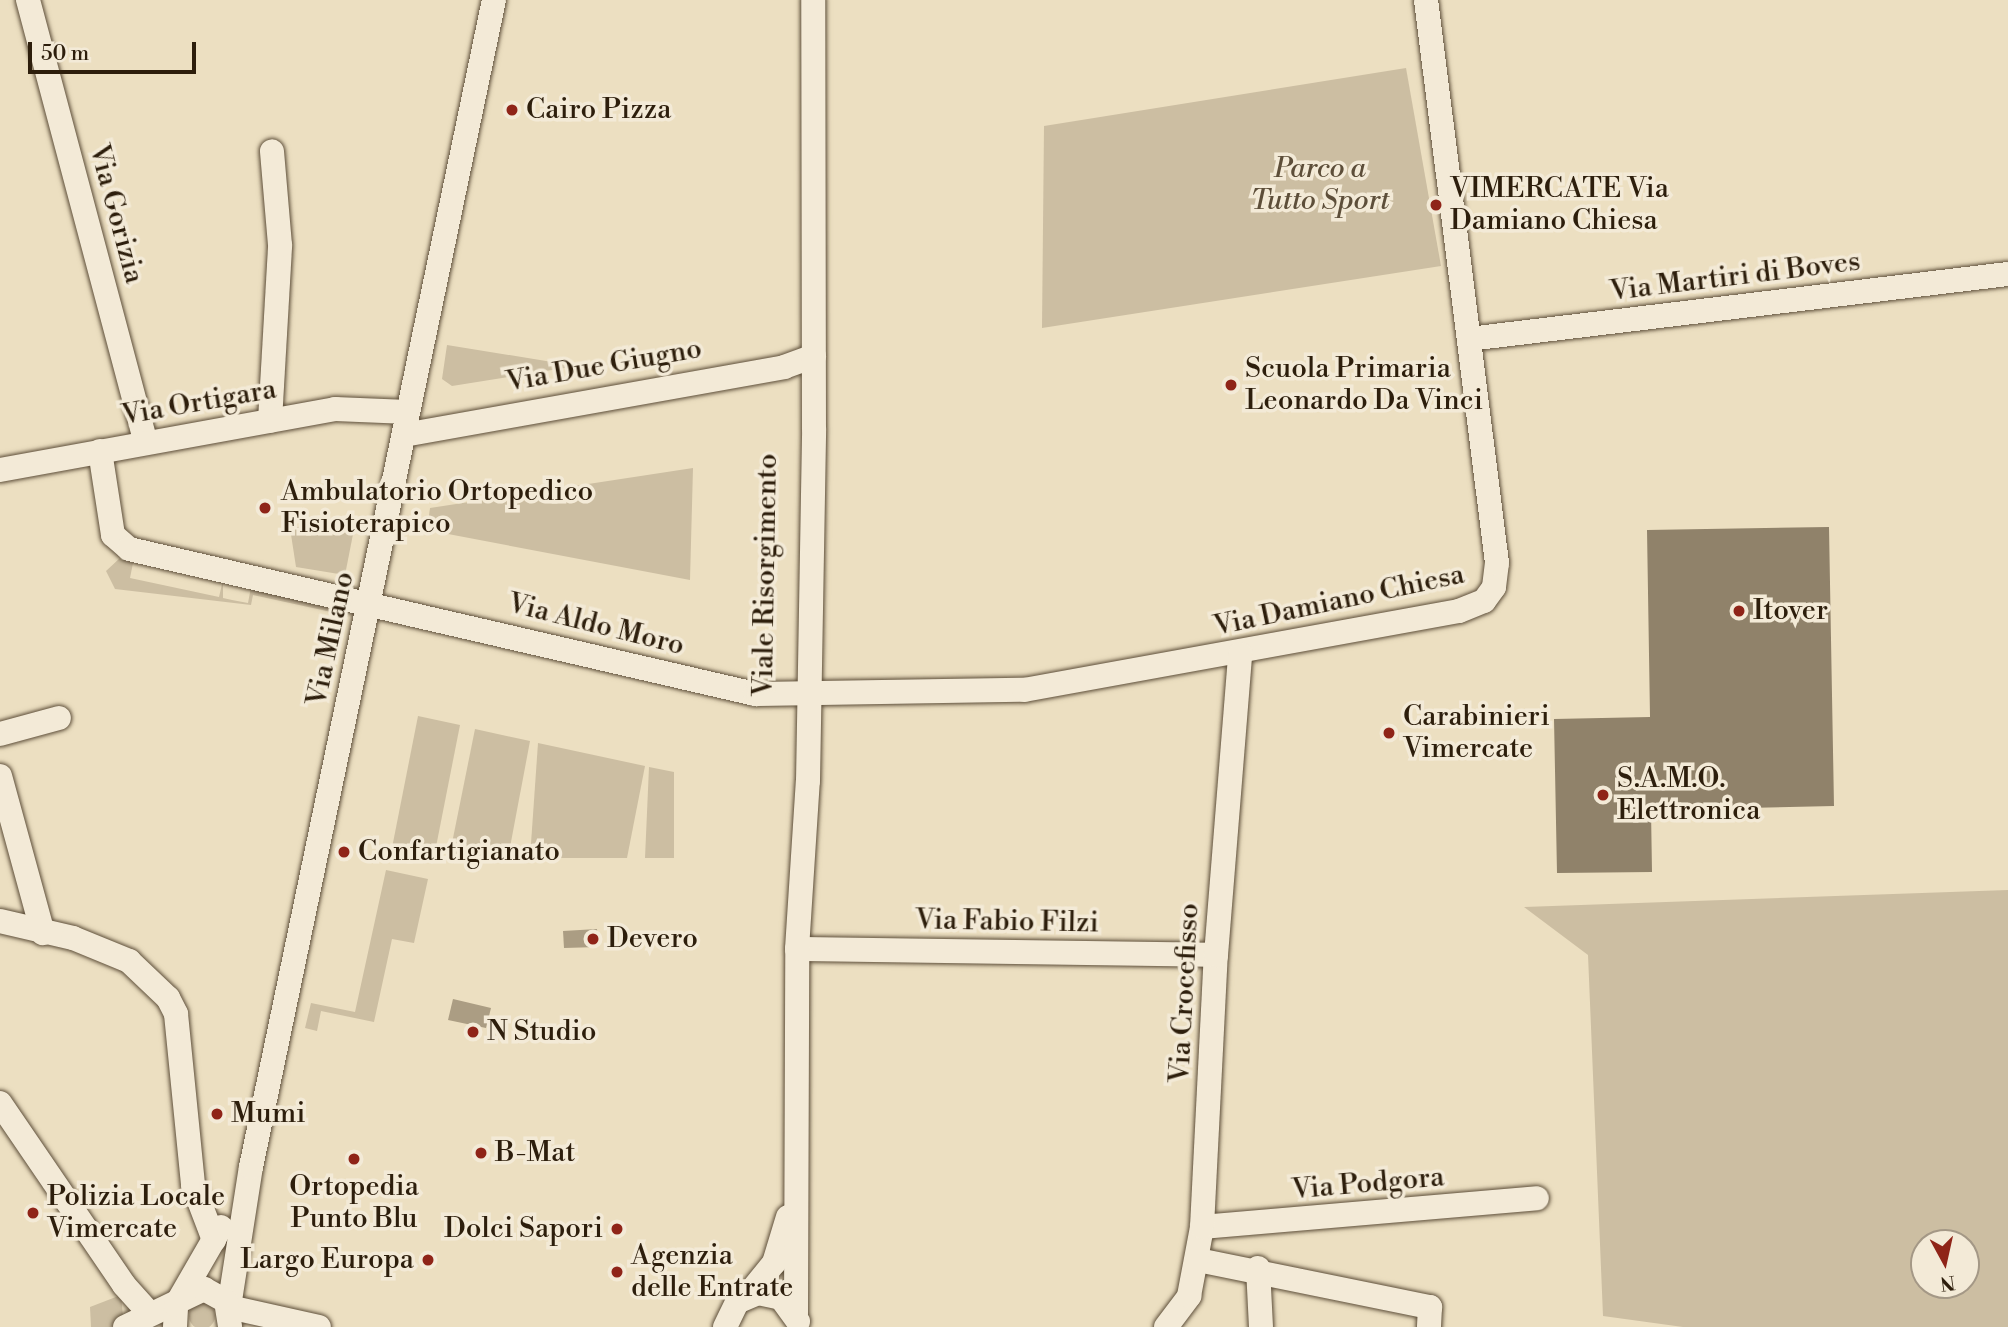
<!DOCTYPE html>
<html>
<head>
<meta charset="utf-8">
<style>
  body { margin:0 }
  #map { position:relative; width:2008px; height:1327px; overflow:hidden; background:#ecdfc1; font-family:"Libre Bodoni",serif }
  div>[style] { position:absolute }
  .green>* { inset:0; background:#ccbea2 }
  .round { border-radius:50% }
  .water>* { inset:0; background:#ab9d83 }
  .building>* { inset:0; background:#90826a }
  .roads { filter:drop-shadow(0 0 2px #5d4e39) drop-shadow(0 0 2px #5d4e39) }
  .minor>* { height:24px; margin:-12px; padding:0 12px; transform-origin:12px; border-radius:12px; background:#f3ead7 }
  .dots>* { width:19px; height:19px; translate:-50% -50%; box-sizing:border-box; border:4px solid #f3ead7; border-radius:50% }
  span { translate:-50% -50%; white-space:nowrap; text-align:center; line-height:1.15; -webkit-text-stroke:7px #f3ead7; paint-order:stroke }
  .poi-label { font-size:28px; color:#2d1e0c }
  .left { translate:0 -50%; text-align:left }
  .right { translate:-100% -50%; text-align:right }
  .park-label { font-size:28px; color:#5d4e39; font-style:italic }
  .street-label { font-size:28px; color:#2d1e0c }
  .north { position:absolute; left:1910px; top:1229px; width:70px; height:70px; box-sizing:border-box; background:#f3ead7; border:2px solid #a49886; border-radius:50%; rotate:172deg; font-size:19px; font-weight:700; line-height:28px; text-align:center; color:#2d1e0c }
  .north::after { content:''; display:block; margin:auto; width:24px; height:32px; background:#8f2418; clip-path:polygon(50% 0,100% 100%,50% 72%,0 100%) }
  .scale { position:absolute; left:28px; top:42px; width:168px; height:32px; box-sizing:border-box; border:4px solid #2d1e0c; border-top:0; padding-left:9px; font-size:21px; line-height:24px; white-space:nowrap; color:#2d1e0c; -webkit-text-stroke:5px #f3ead7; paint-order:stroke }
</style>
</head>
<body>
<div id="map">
  <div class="green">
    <i style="clip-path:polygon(1406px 68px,1441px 266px,1042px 328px,1044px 126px)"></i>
    <i style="clip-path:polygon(447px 345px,546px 361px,577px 366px,452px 386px,442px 379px)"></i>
    <i style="clip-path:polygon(693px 468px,690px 580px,427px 530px,430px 508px)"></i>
    <i style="clip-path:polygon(356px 519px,345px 575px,296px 567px,290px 528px)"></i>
    <i style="clip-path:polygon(120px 558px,133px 563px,130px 578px,219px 597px,223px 580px,223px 598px,232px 600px,248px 603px,251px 587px,338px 606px,336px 613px,253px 595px,251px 605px,115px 589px,106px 571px)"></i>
    <i style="clip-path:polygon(418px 716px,460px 725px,434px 857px,390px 858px)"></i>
    <i style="clip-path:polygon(475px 729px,530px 741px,508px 858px,449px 858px)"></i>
    <i style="clip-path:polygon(538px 743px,645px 766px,627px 858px,530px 858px)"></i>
    <i style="clip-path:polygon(649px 767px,674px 772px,674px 858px,645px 858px)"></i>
    <i style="clip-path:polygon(386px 870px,428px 879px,414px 943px,392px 939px,374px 1022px,321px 1011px,317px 1031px,305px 1028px,311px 1003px,355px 1012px)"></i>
    <i style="clip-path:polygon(evenodd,2008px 890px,2008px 1327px,1683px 1327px,1603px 1316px,1588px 955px,1524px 907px,2008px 890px,1966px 1243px,1966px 1285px,1924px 1285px,1924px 1243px,1966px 1243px)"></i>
    <i style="clip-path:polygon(121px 1295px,123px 1317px,111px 1327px,91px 1327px,90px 1307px)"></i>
    <i class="round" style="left:189px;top:1303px;width:26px;height:26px"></i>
  </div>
  <div class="water">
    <i style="clip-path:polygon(597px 929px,598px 947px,564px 948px,563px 931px)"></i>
    <i style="clip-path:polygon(453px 999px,491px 1008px,486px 1028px,448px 1020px)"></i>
  </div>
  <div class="building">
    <i style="clip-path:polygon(1829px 527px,1834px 806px,1651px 810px,1652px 872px,1557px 873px,1554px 719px,1650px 717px,1647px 530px)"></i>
  </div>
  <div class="roads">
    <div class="minor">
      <i style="left:28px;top:0;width:457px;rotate:75.1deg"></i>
      <i style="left:1469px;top:339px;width:543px;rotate:-6.88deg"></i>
      <i style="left:270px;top:421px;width:176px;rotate:-86.7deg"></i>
      <i style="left:280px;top:245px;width:94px;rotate:-94.9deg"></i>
      <i style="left:404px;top:435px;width:386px;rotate:-10.1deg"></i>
      <i style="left:784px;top:367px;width:32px;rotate:-20deg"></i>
      <i style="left:100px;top:451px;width:85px;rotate:81.2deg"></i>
      <i style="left:113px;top:535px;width:21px;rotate:41deg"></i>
      <i style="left:129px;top:549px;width:643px;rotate:13.04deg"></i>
      <i style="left:755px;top:694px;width:269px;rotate:-0.9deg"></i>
      <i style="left:1024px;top:690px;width:442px;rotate:-10.3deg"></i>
      <i style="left:1459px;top:611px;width:27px;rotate:-22deg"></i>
      <i style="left:1484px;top:601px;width:17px;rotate:-54deg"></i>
      <i style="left:1494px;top:587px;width:24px;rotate:-83deg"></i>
      <i style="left:1497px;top:563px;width:567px;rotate:-97.19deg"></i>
      <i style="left:0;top:470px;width:341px;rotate:-10.3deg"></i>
      <i style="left:335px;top:409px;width:73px;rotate:2.4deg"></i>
      <i style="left:0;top:734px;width:61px;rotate:-15.2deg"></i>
      <i style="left:0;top:776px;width:163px;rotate:74.7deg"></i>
      <i style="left:0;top:921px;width:75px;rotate:13.1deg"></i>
      <i style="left:73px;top:938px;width:61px;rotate:22.3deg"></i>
      <i style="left:129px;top:961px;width:54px;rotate:43.5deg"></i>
      <i style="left:168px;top:998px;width:18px;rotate:63deg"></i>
      <i style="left:176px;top:1014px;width:172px;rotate:84.3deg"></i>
      <i style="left:193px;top:1185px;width:59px;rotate:69.1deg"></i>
      <i style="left:797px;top:949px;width:419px;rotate:0.8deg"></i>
      <i style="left:0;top:1103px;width:220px;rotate:55.7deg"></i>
      <i style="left:124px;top:1285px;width:38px;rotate:48deg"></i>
      <i style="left:1202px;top:1227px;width:336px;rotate:-4.9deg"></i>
      <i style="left:1198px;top:1260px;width:237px;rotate:11.5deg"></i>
      <i style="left:1430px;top:1307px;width:20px;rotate:93deg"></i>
      <i style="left:1258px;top:1268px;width:59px;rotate:87.1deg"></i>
      <i style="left:747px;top:1296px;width:43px;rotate:-50.7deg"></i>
      <i style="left:774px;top:1263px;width:48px;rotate:-73.1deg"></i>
      <i style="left:229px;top:1307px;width:142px;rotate:-81.1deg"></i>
      <i style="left:251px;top:1167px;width:1192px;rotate:-78.24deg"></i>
      <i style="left:229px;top:1307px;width:92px;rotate:12.5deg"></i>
      <i style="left:796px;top:1314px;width:365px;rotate:-89.8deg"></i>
      <i style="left:797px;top:949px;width:168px;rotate:-86.3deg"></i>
      <i style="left:808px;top:781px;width:352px;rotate:-89deg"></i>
      <i style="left:814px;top:429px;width:429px;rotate:-90.1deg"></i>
      <i style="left:125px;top:1327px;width:88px;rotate:-25.7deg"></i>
      <i style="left:204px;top:1289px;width:25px;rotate:29deg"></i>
      <i style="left:226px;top:1301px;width:26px;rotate:81deg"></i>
      <i style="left:175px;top:1327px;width:22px;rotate:-87deg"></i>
      <i style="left:176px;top:1305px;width:90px;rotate:-60deg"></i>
      <i style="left:725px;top:1327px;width:28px;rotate:-64deg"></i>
      <i style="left:737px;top:1302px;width:23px;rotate:-23deg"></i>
      <i style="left:758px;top:1293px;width:24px;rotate:12deg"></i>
      <i style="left:781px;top:1298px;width:29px;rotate:54deg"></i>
      <i style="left:1166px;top:1327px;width:39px;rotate:-53deg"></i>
      <i style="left:1189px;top:1296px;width:70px;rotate:-79.3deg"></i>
      <i style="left:1202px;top:1227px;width:272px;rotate:-87.1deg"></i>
      <i style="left:1216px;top:955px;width:302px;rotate:-85.4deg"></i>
    </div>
  </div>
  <div class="dots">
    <i style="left:512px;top:110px;background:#8f2418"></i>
    <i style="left:1436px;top:205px;background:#8f2418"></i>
    <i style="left:1231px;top:385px;background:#8f2418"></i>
    <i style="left:265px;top:508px;background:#8f2418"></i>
    <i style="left:1739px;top:611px;background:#8f2418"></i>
    <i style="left:1389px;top:733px;background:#8f2418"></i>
    <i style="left:1603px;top:795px;background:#8f2418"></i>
    <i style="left:344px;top:852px;background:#8f2418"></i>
    <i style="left:593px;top:939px;background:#8f2418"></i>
    <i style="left:473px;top:1032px;background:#8f2418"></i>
    <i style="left:217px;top:1114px;background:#8f2418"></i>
    <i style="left:481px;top:1153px;background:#8f2418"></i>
    <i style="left:354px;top:1159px;background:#8f2418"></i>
    <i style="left:33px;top:1213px;background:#8f2418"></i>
    <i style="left:617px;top:1229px;background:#8f2418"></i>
    <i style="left:428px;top:1260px;background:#8f2418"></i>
    <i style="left:617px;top:1272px;background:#8f2418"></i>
  </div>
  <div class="poi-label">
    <span class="left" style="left:526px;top:110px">Cairo Pizza</span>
    <span class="left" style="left:1450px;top:205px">VIMERCATE Via<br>Damiano Chiesa</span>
    <span class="left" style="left:1245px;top:385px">Scuola Primaria<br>Leonardo Da Vinci</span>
    <span class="left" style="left:281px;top:508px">Ambulatorio Ortopedico<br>Fisioterapico</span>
    <span class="left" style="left:1753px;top:611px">Itover</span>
    <span class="left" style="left:1403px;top:733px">Carabinieri<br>Vimercate</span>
    <span class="left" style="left:1617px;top:795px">S.A.M.O.<br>Elettronica</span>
    <span class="left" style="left:358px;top:852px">Confartigianato</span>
    <span class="left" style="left:607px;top:939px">Devero</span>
    <span class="left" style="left:487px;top:1032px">N Studio</span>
    <span class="left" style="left:231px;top:1114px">Mumi</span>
    <span class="left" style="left:495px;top:1153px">B-Mat</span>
    <span style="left:354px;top:1203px">Ortopedia<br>Punto Blu</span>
    <span class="left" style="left:47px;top:1213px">Polizia Locale<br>Vimercate</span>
    <span class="right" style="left:603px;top:1229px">Dolci Sapori</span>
    <span class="left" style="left:631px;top:1272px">Agenzia<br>delle Entrate</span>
    <span class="right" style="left:414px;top:1260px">Largo Europa</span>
  </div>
  <div class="park-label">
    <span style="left:1320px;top:185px">Parco a<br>Tutto Sport</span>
  </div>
  <div class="street-label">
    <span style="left:116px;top:214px;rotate:75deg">Via Gorizia</span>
    <span style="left:1735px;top:277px;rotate:-7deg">Via Martiri di Boves</span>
    <span style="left:604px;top:366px;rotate:-10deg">Via Due Giugno</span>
    <span style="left:199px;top:403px;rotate:-10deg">Via Ortigara</span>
    <span style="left:766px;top:575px;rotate:-89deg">Viale Risorgimento</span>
    <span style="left:1339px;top:601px;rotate:-12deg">Via Damiano Chiesa</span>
    <span style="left:596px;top:625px;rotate:14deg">Via Aldo Moro</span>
    <span style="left:331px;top:639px;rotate:-78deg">Via Milano</span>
    <span style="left:1007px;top:922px;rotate:1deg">Via Fabio Filzi</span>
    <span style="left:1185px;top:993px;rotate:-87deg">Via Crocefisso</span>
    <span style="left:1368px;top:1184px;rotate:-5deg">Via Podgora</span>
  </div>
  <div class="north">N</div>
  <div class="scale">50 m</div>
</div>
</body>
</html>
